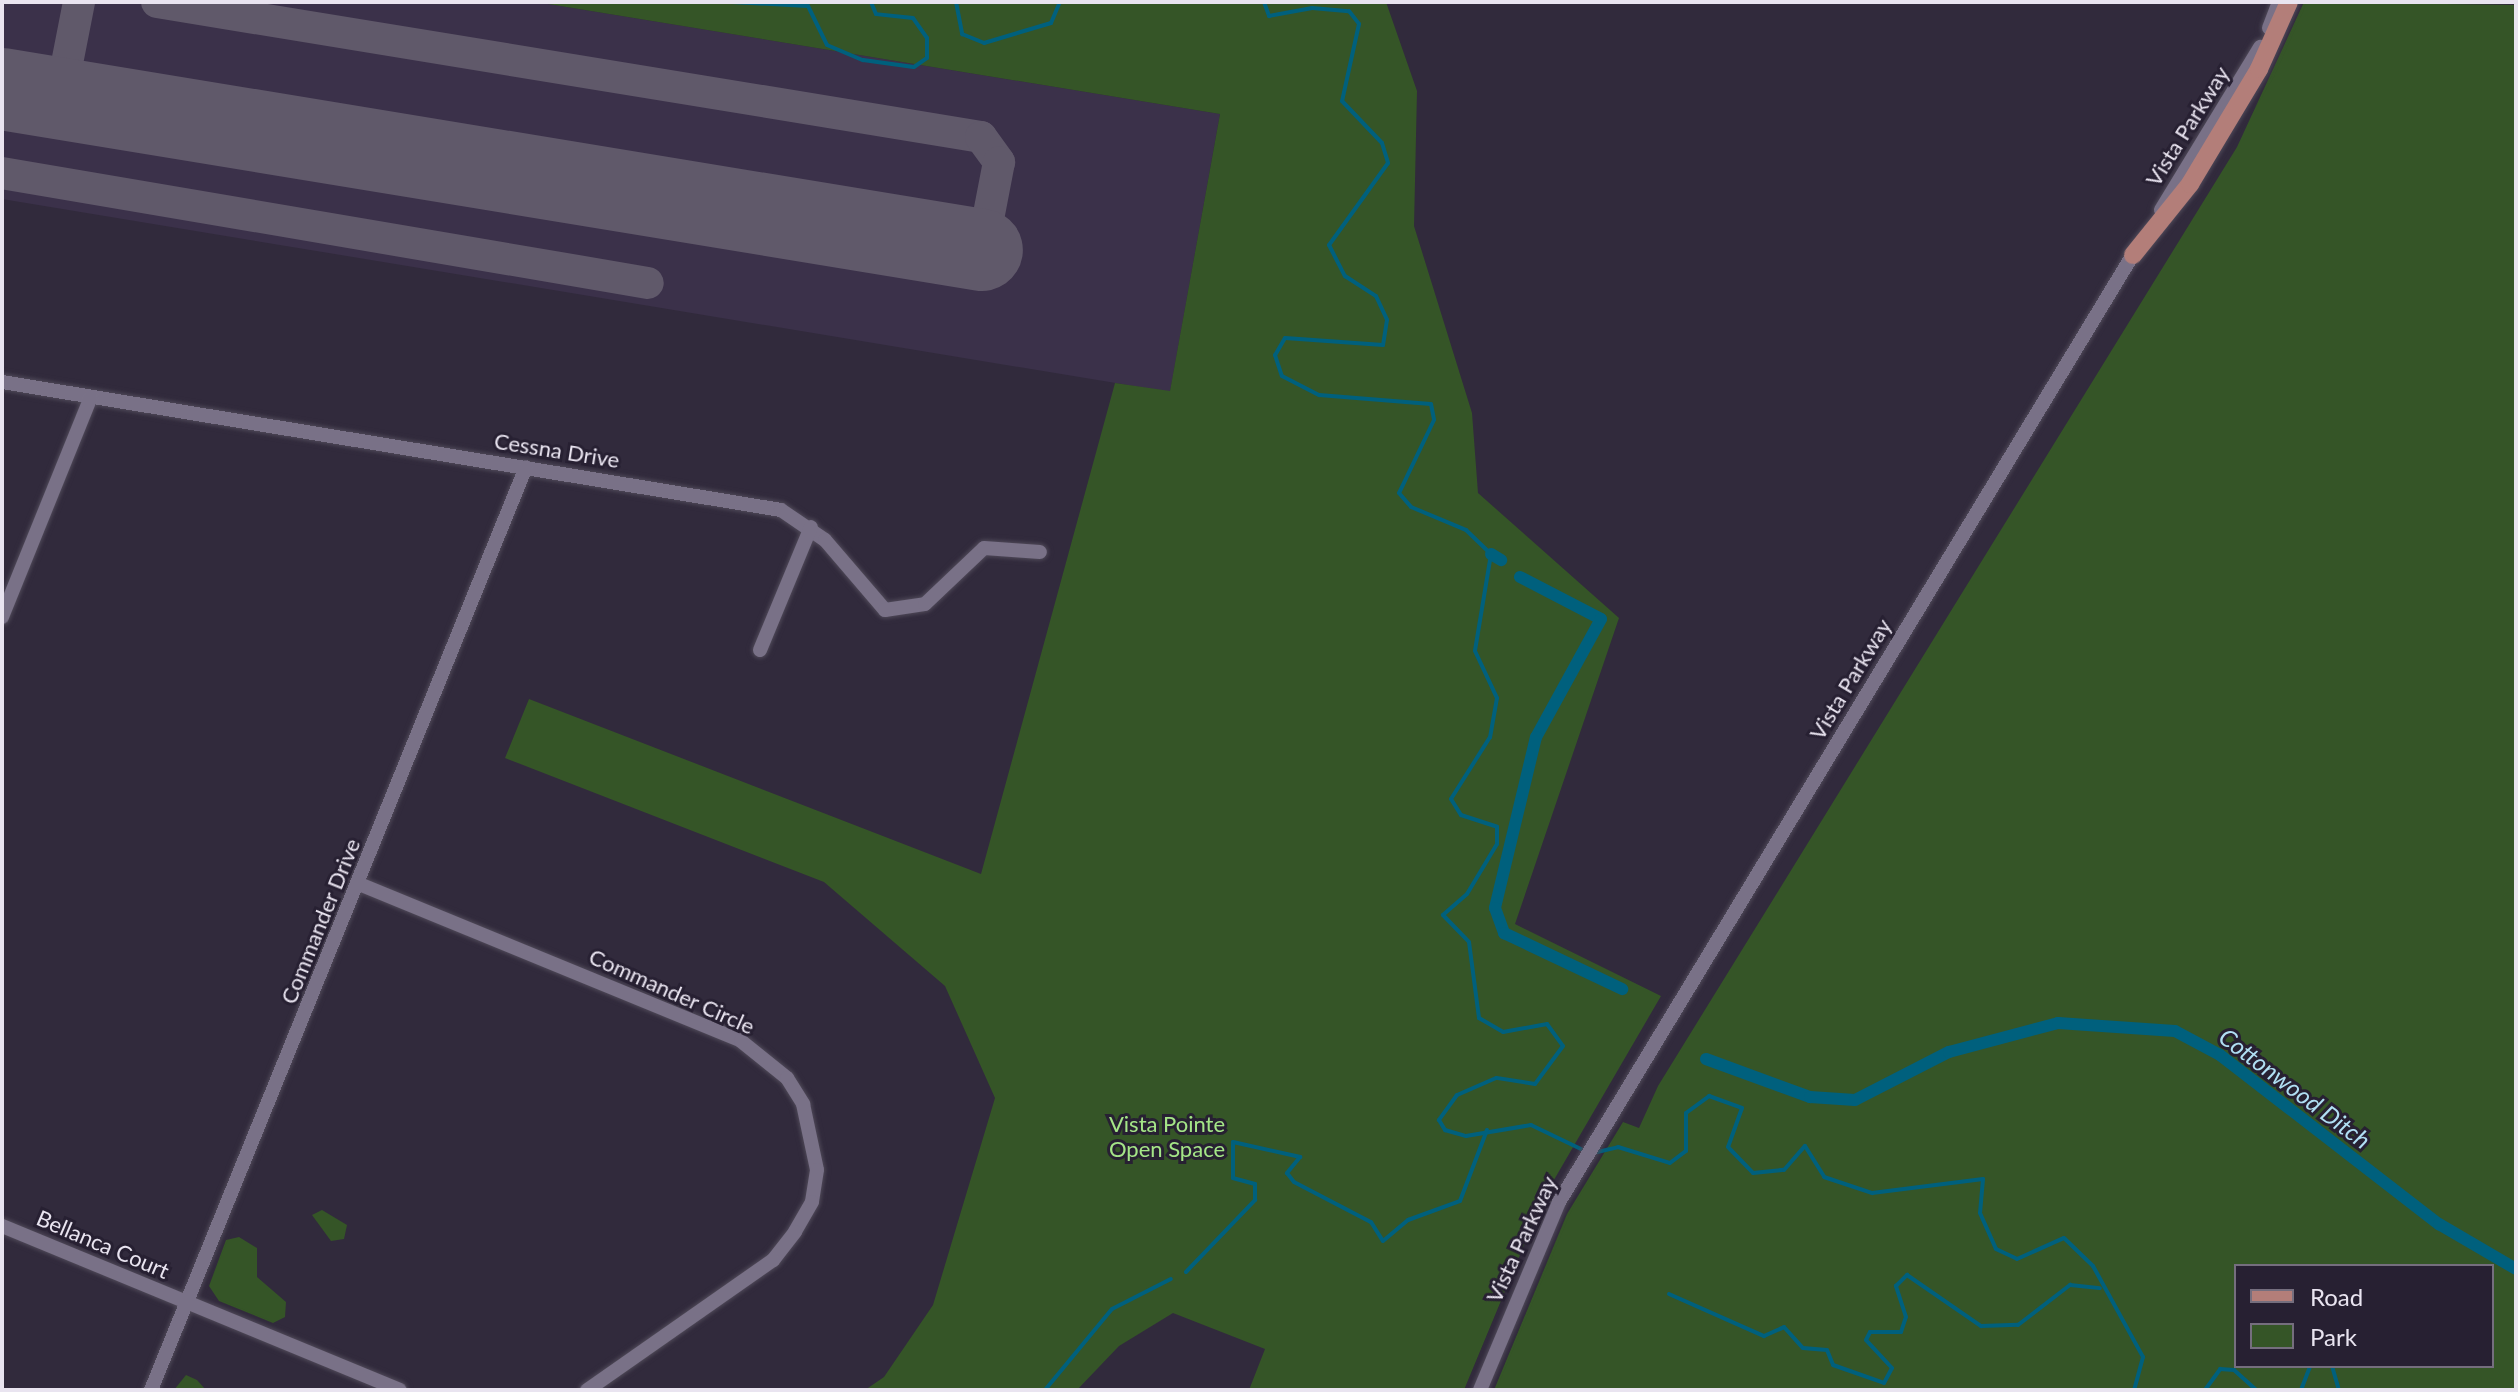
<!DOCTYPE html>
<html>
<head>
<meta charset="utf-8">
<style>
  body { margin:0 }
  #map { position:relative; width:2518px; height:1392px; overflow:hidden; background:#312a3c; font-family:Lato,sans-serif }
  div>[style] { position:absolute }
  .built>* { inset:0; background:#3b314a }
  .green>* { inset:0; background:#355527 }
  .stream>* { height:4px; margin:-2px; padding:0 2px; transform-origin:2px; border-radius:2px; background:#00607d }
  .canal>* { height:12px; margin:-6px; padding:0 6px; transform-origin:6px; border-radius:6px; background:#00607d }
  .taxiway>* { height:32px; margin:-16px; padding:0 16px; transform-origin:16px; border-radius:16px; background:#60596a }
  .runway>* { height:82px; margin:-41px; padding:0 41px; transform-origin:41px; border-radius:41px; background:#60596a }
  .roads { filter:drop-shadow(0 0 2px #4f4958) drop-shadow(0 0 2px #4f4958) }
  .minor>* { height:14px; margin:-7px; padding:0 7px; transform-origin:7px; border-radius:7px; background:#797187 }
  .major>* { height:18px; margin:-9px; padding:0 9px; transform-origin:9px; border-radius:9px; background:#b37e79 }
  span { translate:-50% -50%; white-space:nowrap; text-align:center; line-height:1.15; -webkit-text-stroke:6px #272032; paint-order:stroke }
  .street-label { font-size:22px; color:#e9e4f0 }
  .park-label { font-size:22px; color:#a4e587 }
  .water-label { font-size:24px; color:#b0dff3; font-style:italic }
  .frame { position:absolute; inset:0; border:4px solid #e9e4f0; pointer-events:none }
  .legend { position:absolute; left:2234px; top:1264px; width:260px; height:104px; box-sizing:border-box; background:#272032; border:2px solid #756e7e; margin:0; padding:10px 14px; list-style:none; font-size:24px; color:#e9e4f0 }
  .legend li { display:flex; align-items:center; gap:16px; height:40px }
  .legend b { width:40px; border:2px solid #756e7e }
</style>
</head>
<body>
<div id="map">
  <div class="built">
    <i style="clip-path:polygon(2px 2px,536px 2px,1220px 114px,1170px 392px,2px 199px)"></i>
  </div>
  <div class="green">
    <i style="clip-path:polygon(536px 2px,1386px 2px,1417px 91px,1414px 226px,1472px 413px,1478px 493px,1619px 618px,1515px 924px,1661px 996px,1544px 1197px,1464px 1390px,1249px 1390px,1265px 1349px,1173px 1313px,1119px 1346px,1077px 1390px,865px 1390px,884px 1377px,933px 1305px,995px 1098px,945px 986px,824px 882px,505px 758px,529px 699px,981px 874px,1115px 383px,1170px 391px,1220px 114px)"></i>
    <i style="clip-path:polygon(evenodd,2304px 2px,2516px 5px,2516px 1390px,1494px 1390px,1567px 1214px,1623px 1122px,1639px 1128px,1658px 1086px,2237px 147px,2304px 2px,2492px 1266px,2492px 1366px,2236px 1366px,2236px 1266px,2492px 1266px)"></i>
    <i style="clip-path:polygon(322px 1210px,347px 1225px,344px 1239px,331px 1241px,312px 1215px)"></i>
    <i style="clip-path:polygon(239px 1237px,257px 1248px,257px 1277px,286px 1302px,285px 1317px,273px 1323px,219px 1301px,209px 1286px,226px 1240px)"></i>
    <i style="clip-path:polygon(186px 1375px,197px 1380px,206px 1390px,174px 1390px)"></i>
  </div>
  <div class="stream">
    <i style="left:732px;top:2px;width:76px;rotate:3deg"></i>
    <i style="left:808px;top:6px;width:43px;rotate:64deg"></i>
    <i style="left:827px;top:45px;width:39px;rotate:23deg"></i>
    <i style="left:863px;top:60px;width:51px;rotate:7.8deg"></i>
    <i style="left:914px;top:67px;width:16px;rotate:-35deg"></i>
    <i style="left:927px;top:58px;width:20px;rotate:-90deg"></i>
    <i style="left:927px;top:38px;width:24px;rotate:-125deg"></i>
    <i style="left:913px;top:18px;width:37px;rotate:-174deg"></i>
    <i style="left:876px;top:14px;width:13px;rotate:-113deg"></i>
    <i style="left:956px;top:2px;width:33px;rotate:79deg"></i>
    <i style="left:962px;top:34px;width:24px;rotate:22deg"></i>
    <i style="left:984px;top:43px;width:70px;rotate:-16.6deg"></i>
    <i style="left:1051px;top:23px;width:23px;rotate:-67deg"></i>
    <i style="left:1264px;top:2px;width:15px;rotate:70deg"></i>
    <i style="left:1269px;top:16px;width:44px;rotate:-10.5deg"></i>
    <i style="left:1312px;top:8px;width:37px;rotate:5deg"></i>
    <i style="left:1349px;top:11px;width:16px;rotate:52deg"></i>
    <i style="left:1359px;top:24px;width:79px;rotate:102.4deg"></i>
    <i style="left:1342px;top:101px;width:58px;rotate:46.4deg"></i>
    <i style="left:1382px;top:143px;width:21px;rotate:73deg"></i>
    <i style="left:1388px;top:163px;width:101px;rotate:125.7deg"></i>
    <i style="left:1329px;top:245px;width:35px;rotate:63deg"></i>
    <i style="left:1345px;top:276px;width:37px;rotate:33deg"></i>
    <i style="left:1376px;top:296px;width:26px;rotate:65deg"></i>
    <i style="left:1387px;top:320px;width:25px;rotate:99deg"></i>
    <i style="left:1383px;top:345px;width:98px;rotate:-175.9deg"></i>
    <i style="left:1285px;top:338px;width:20px;rotate:120deg"></i>
    <i style="left:1275px;top:355px;width:22px;rotate:72deg"></i>
    <i style="left:1282px;top:376px;width:42px;rotate:27.2deg"></i>
    <i style="left:1319px;top:395px;width:112px;rotate:4.6deg"></i>
    <i style="left:1431px;top:404px;width:16px;rotate:79deg"></i>
    <i style="left:1434px;top:420px;width:81px;rotate:115.6deg"></i>
    <i style="left:1399px;top:493px;width:18px;rotate:49deg"></i>
    <i style="left:1411px;top:507px;width:60px;rotate:22.7deg"></i>
    <i style="left:1466px;top:530px;width:35px;rotate:44deg"></i>
    <i style="left:1491px;top:554px;width:98px;rotate:99.4deg"></i>
    <i style="left:1475px;top:651px;width:52px;rotate:64.9deg"></i>
    <i style="left:1497px;top:698px;width:40px;rotate:100deg"></i>
    <i style="left:1490px;top:737px;width:73px;rotate:122.2deg"></i>
    <i style="left:1451px;top:799px;width:19px;rotate:58deg"></i>
    <i style="left:1461px;top:815px;width:38px;rotate:18deg"></i>
    <i style="left:1497px;top:827px;width:17px;rotate:90deg"></i>
    <i style="left:1497px;top:844px;width:58px;rotate:121deg"></i>
    <i style="left:1467px;top:894px;width:32px;rotate:139deg"></i>
    <i style="left:1443px;top:915px;width:37px;rotate:46deg"></i>
    <i style="left:1469px;top:942px;width:77px;rotate:82.5deg"></i>
    <i style="left:1479px;top:1018px;width:28px;rotate:30deg"></i>
    <i style="left:1503px;top:1032px;width:45px;rotate:-10.3deg"></i>
    <i style="left:1547px;top:1024px;width:27px;rotate:54deg"></i>
    <i style="left:1563px;top:1046px;width:47px;rotate:126.4deg"></i>
    <i style="left:1535px;top:1084px;width:39px;rotate:-171deg"></i>
    <i style="left:1496px;top:1078px;width:43px;rotate:156.4deg"></i>
    <i style="left:1457px;top:1095px;width:31px;rotate:126deg"></i>
    <i style="left:1439px;top:1120px;width:12px;rotate:59deg"></i>
    <i style="left:1445px;top:1130px;width:22px;rotate:16deg"></i>
    <i style="left:1466px;top:1136px;width:66px;rotate:-9.6deg"></i>
    <i style="left:1531px;top:1125px;width:60px;rotate:25.7deg"></i>
    <i style="left:1593px;top:1153px;width:26px;rotate:-13deg"></i>
    <i style="left:1618px;top:1147px;width:54px;rotate:17.1deg"></i>
    <i style="left:1670px;top:1163px;width:20px;rotate:-37deg"></i>
    <i style="left:1686px;top:1151px;width:38px;rotate:-90deg"></i>
    <i style="left:1686px;top:1113px;width:29px;rotate:-36deg"></i>
    <i style="left:1709px;top:1096px;width:35px;rotate:20deg"></i>
    <i style="left:1742px;top:1108px;width:41px;rotate:109.7deg"></i>
    <i style="left:1728px;top:1147px;width:36px;rotate:46deg"></i>
    <i style="left:1753px;top:1173px;width:31px;rotate:-6deg"></i>
    <i style="left:1784px;top:1170px;width:32px;rotate:-49deg"></i>
    <i style="left:1805px;top:1146px;width:36px;rotate:58deg"></i>
    <i style="left:1824px;top:1177px;width:51px;rotate:18.4deg"></i>
    <i style="left:1872px;top:1193px;width:112px;rotate:-7.2deg"></i>
    <i style="left:1983px;top:1179px;width:34px;rotate:95deg"></i>
    <i style="left:1980px;top:1213px;width:39px;rotate:66deg"></i>
    <i style="left:1996px;top:1249px;width:23px;rotate:25deg"></i>
    <i style="left:2017px;top:1259px;width:51px;rotate:-24.1deg"></i>
    <i style="left:2064px;top:1238px;width:40px;rotate:44deg"></i>
    <i style="left:2093px;top:1266px;width:104px;rotate:61.2deg"></i>
    <i style="left:2143px;top:1357px;width:34px;rotate:105deg"></i>
    <i style="left:1186px;top:1272px;width:100px;rotate:-46.2deg"></i>
    <i style="left:1255px;top:1200px;width:16px;rotate:-90deg"></i>
    <i style="left:1255px;top:1184px;width:23px;rotate:-165deg"></i>
    <i style="left:1233px;top:1178px;width:36px;rotate:-90deg"></i>
    <i style="left:1233px;top:1142px;width:69px;rotate:12.6deg"></i>
    <i style="left:1300px;top:1157px;width:21px;rotate:129deg"></i>
    <i style="left:1287px;top:1173px;width:11px;rotate:52deg"></i>
    <i style="left:1294px;top:1182px;width:87px;rotate:27.5deg"></i>
    <i style="left:1371px;top:1222px;width:22px;rotate:58deg"></i>
    <i style="left:1383px;top:1241px;width:33px;rotate:-40deg"></i>
    <i style="left:1408px;top:1220px;width:55px;rotate:-20.1deg"></i>
    <i style="left:1460px;top:1201px;width:76px;rotate:-69.2deg"></i>
    <i style="left:1669px;top:1294px;width:104px;rotate:23.9deg"></i>
    <i style="left:1764px;top:1336px;width:22px;rotate:-24deg"></i>
    <i style="left:1784px;top:1327px;width:28px;rotate:48deg"></i>
    <i style="left:1803px;top:1348px;width:24px;rotate:5deg"></i>
    <i style="left:1827px;top:1350px;width:16px;rotate:68deg"></i>
    <i style="left:1833px;top:1365px;width:54px;rotate:19.4deg"></i>
    <i style="left:1884px;top:1383px;width:17px;rotate:-62deg"></i>
    <i style="left:1892px;top:1368px;width:38px;rotate:-133deg"></i>
    <i style="left:1866px;top:1340px;width:9px;rotate:-63deg"></i>
    <i style="left:1870px;top:1332px;width:31px"></i>
    <i style="left:1901px;top:1332px;width:16px;rotate:-72deg"></i>
    <i style="left:1906px;top:1317px;width:33px;rotate:-108deg"></i>
    <i style="left:1896px;top:1286px;width:16px;rotate:-45deg"></i>
    <i style="left:1907px;top:1275px;width:90px;rotate:34.6deg"></i>
    <i style="left:1981px;top:1326px;width:37px;rotate:-2deg"></i>
    <i style="left:2018px;top:1325px;width:66px;rotate:-37.6deg"></i>
    <i style="left:2070px;top:1285px;width:30px;rotate:6deg"></i>
    <i style="left:2332px;top:1366px;width:25px;rotate:74deg"></i>
    <i style="left:1045px;top:1390px;width:105px;rotate:-50.4deg"></i>
    <i style="left:1112px;top:1309px;width:66px;rotate:-27deg"></i>
    <i style="left:2205px;top:1390px;width:26px;rotate:-54deg"></i>
    <i style="left:2220px;top:1369px;width:14px;rotate:4deg"></i>
    <i style="left:2234px;top:1370px;width:30px;rotate:42deg"></i>
    <i style="left:2301px;top:1390px;width:26px;rotate:-69deg"></i>
  </div>
  <div class="canal">
    <i style="left:1491px;top:554px;width:12px;rotate:31deg"></i>
    <i style="left:1520px;top:577px;width:91px;rotate:27.4deg"></i>
    <i style="left:1601px;top:619px;width:135px;rotate:118.8deg"></i>
    <i style="left:1536px;top:737px;width:176px;rotate:103.5deg"></i>
    <i style="left:1495px;top:908px;width:27px;rotate:70deg"></i>
    <i style="left:1504px;top:933px;width:131px;rotate:25.4deg"></i>
    <i style="left:1706px;top:1059px;width:111px;rotate:20.1deg"></i>
    <i style="left:1810px;top:1097px;width:45px;rotate:3.8deg"></i>
    <i style="left:1855px;top:1100px;width:106px;rotate:-27.1deg"></i>
    <i style="left:1949px;top:1052px;width:113px;rotate:-14.9deg"></i>
    <i style="left:2058px;top:1023px;width:117px;rotate:3.9deg"></i>
    <i style="left:2175px;top:1031px;width:51px;rotate:28.1deg"></i>
    <i style="left:2220px;top:1055px;width:277px;rotate:37.7deg"></i>
    <i style="left:2439px;top:1224px;width:89px;rotate:30.3deg"></i>
  </div>
  <div class="taxiway">
    <i style="left:157px;top:2px;width:835px;rotate:9.3deg"></i>
    <i style="left:981px;top:137px;width:31px;rotate:54deg"></i>
    <i style="left:999px;top:162px;width:90px;rotate:100.9deg"></i>
    <i style="left:60px;top:99px;width:99px;rotate:-78.9deg"></i>
    <i style="left:2px;top:173px;width:655px;rotate:9.66deg"></i>
  </div>
  <div class="runway">
    <i style="left:2px;top:89px;width:993px;rotate:9.33deg"></i>
  </div>
  <div class="roads">
    <div class="minor">
      <i style="left:2269px;top:28px;width:28px;rotate:-69deg"></i>
      <i style="left:2161px;top:210px;width:191px;rotate:-58.7deg"></i>
      <i style="left:2px;top:382px;width:789px;rotate:9.33deg"></i>
      <i style="left:781px;top:510px;width:53px;rotate:34.3deg"></i>
      <i style="left:825px;top:540px;width:92px;rotate:49.4deg"></i>
      <i style="left:885px;top:610px;width:40px;rotate:-8.5deg"></i>
      <i style="left:925px;top:604px;width:81px;rotate:-43.5deg"></i>
      <i style="left:984px;top:548px;width:56px;rotate:4.1deg"></i>
      <i style="left:2px;top:617px;width:237px;rotate:-68deg"></i>
      <i style="left:760px;top:650px;width:133px;rotate:-67.5deg"></i>
      <i style="left:359px;top:884px;width:413px;rotate:22.3deg"></i>
      <i style="left:741px;top:1041px;width:59px;rotate:38.8deg"></i>
      <i style="left:787px;top:1078px;width:31px;rotate:58deg"></i>
      <i style="left:803px;top:1104px;width:67px;rotate:78deg"></i>
      <i style="left:817px;top:1170px;width:32px;rotate:99deg"></i>
      <i style="left:812px;top:1202px;width:34px;rotate:120deg"></i>
      <i style="left:795px;top:1232px;width:36px;rotate:128deg"></i>
      <i style="left:773px;top:1260px;width:227px;rotate:145deg"></i>
      <i style="left:2px;top:1226px;width:430px;rotate:22.4deg"></i>
      <i style="left:151px;top:1390px;width:996px;rotate:-67.89deg"></i>
      <i style="left:1480px;top:1390px;width:204px;rotate:-67.2deg"></i>
      <i style="left:1559px;top:1202px;width:1115px;rotate:-58.79deg"></i>
    </div>
    <div class="major">
      <i style="left:2133px;top:255px;width:91px;rotate:-51.2deg"></i>
      <i style="left:2190px;top:184px;width:134px;rotate:-59deg"></i>
      <i style="left:2259px;top:69px;width:73px;rotate:-65.9deg"></i>
    </div>
  </div>
  <div class="street-label">
    <span style="left:2187px;top:126px;rotate:-58deg">Vista Parkway</span>
    <span style="left:557px;top:450px;rotate:9deg">Cessna Drive</span>
    <span style="left:1850px;top:679px;rotate:-59deg">Vista Parkway</span>
    <span style="left:320px;top:921px;rotate:-68deg">Commander Drive</span>
    <span style="left:672px;top:991px;rotate:24deg">Commander Circle</span>
    <span style="left:1521px;top:1239px;rotate:-65deg">Vista Parkway</span>
    <span style="left:103px;top:1244px;rotate:23deg">Bellanca Court</span>
  </div>
  <div class="park-label">
    <span style="left:1167px;top:1136px">Vista Pointe<br>Open Space</span>
  </div>
  <div class="water-label">
    <span style="left:2295px;top:1088px;rotate:37deg">Cottonwood Ditch</span>
  </div>
  <div class="frame"></div>
  <ul class="legend">
  <li><b style="height:10px;background:#b37e79"></b>Road</li>
  <li><b style="height:22px;background:#355527"></b>Park</li>
  </ul>
</div>
</body>
</html>
